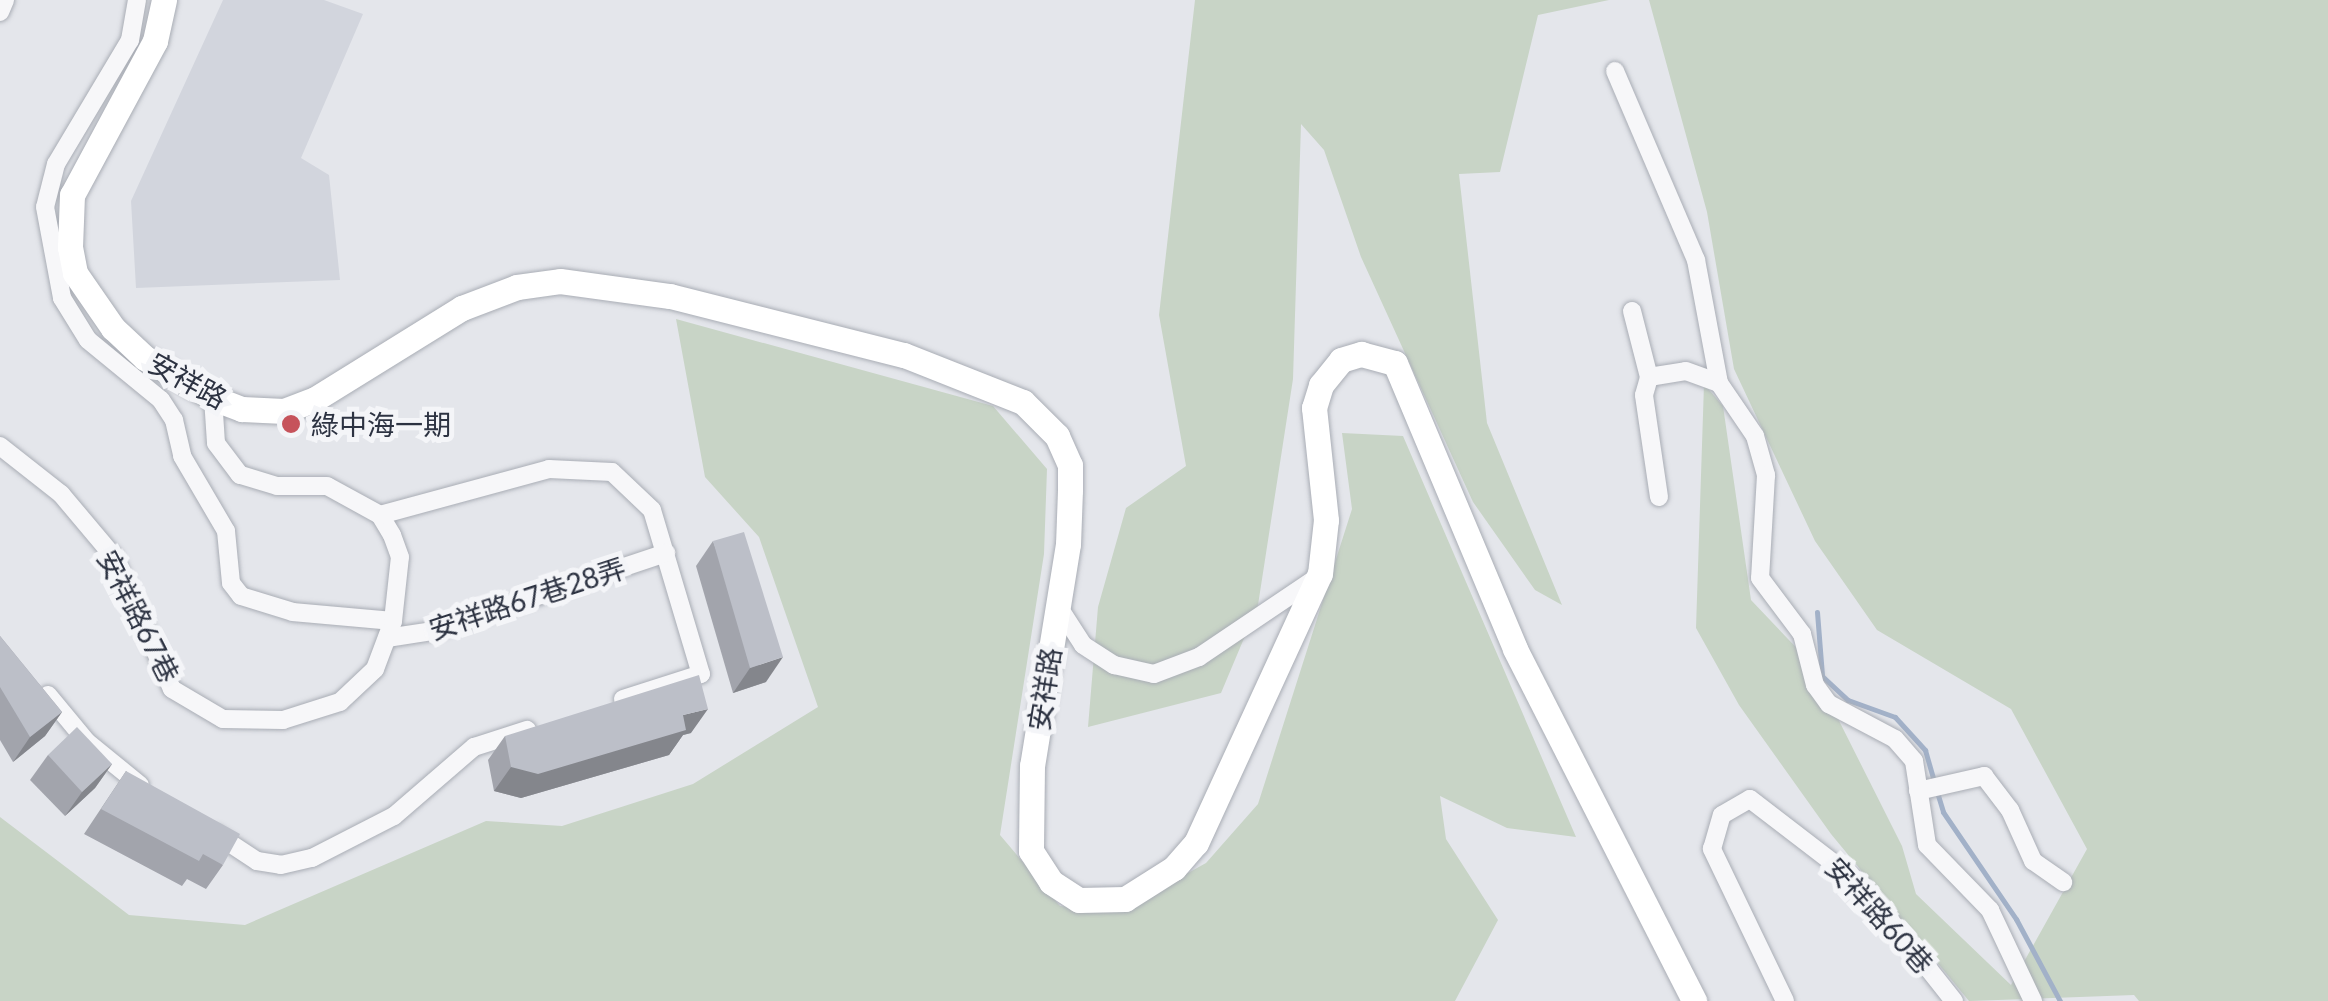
<!DOCTYPE html>
<html>
<head>
<meta charset="utf-8">
<style>
  body { margin:0 }
  #map { position:relative; width:2328px; height:1001px; overflow:hidden; background:#e4e6eb; font-family:Lato,"Noto Sans TC",sans-serif }
  div>[style] { position:absolute }
  .built>* { inset:0; background:#d2d5dd }
  .green>* { inset:0; background:#c8d4c6 }
  .stream>* { height:5px; margin:-2.5px; padding:0 2.5px; transform-origin:2.5px; border-radius:2.5px; background:#a2b1c8 }
  .roads { filter:drop-shadow(0 0 2px #a9adb5) drop-shadow(0 0 2px #a9adb5) }
  .street>* { height:18px; margin:-9px; padding:0 9px; transform-origin:9px; border-radius:9px; background:#f7f7f9 }
  .secondary>* { height:25px; margin:-12.5px; padding:0 12.5px; transform-origin:12.5px; border-radius:12.5px; background:#fff }
  .wall>* { inset:0; background:#a2a4ac }
  .shaded-wall>* { inset:0; background:#84868c }
  .building>* { inset:0; background:#bcbfc8 }
  .dots>* { width:28px; height:28px; translate:-50% -50%; box-sizing:border-box; border:5px solid #f4f5f8; border-radius:50% }
  span { translate:-50% -50%; white-space:nowrap; text-align:center; line-height:1.15; -webkit-text-stroke:10px #f4f5f8; paint-order:stroke }
  .street-label { font-size:28px; color:#2d3342 }
  .poi-label { font-size:28px; color:#2d3342 }
  .left { translate:0 -50%; text-align:left }
</style>
</head>
<body>
<div id="map">
  <div class="built">
    <i style="clip-path:polygon(223px 0,324px 0,363px 14px,301px 158px,329px 175px,340px 280px,136px 288px,131px 201px)"></i>
  </div>
  <div class="green">
    <i style="clip-path:polygon(1195px 0,1609px 0,1538px 15px,1500px 172px,1459px 174px,1487px 423px,1562px 605px,1535px 590px,1473px 502px,1361px 257px,1324px 150px,1301px 124px,1293px 379px,1258px 605px,1221px 693px,1088px 727px,1098px 607px,1126px 508px,1186px 466px,1159px 315px)"></i>
    <i style="clip-path:polygon(1649px 0,2328px 0,2328px 1001px,2139px 1001px,2134px 995px,1969px 1001px,1831px 834px,1739px 705px,1696px 628px,1704px 384px,1723px 406px,1751px 600px,1809px 661px,1902px 846px,1916px 894px,2011px 985px,2087px 849px,2011px 709px,1877px 630px,1815px 541px,1734px 369px,1707px 212px)"></i>
    <i style="clip-path:polygon(676px 319px,993px 406px,1047px 469px,1044px 554px,1000px 835px,1060px 906px,1118px 912px,1206px 863px,1258px 804px,1352px 509px,1342px 433px,1403px 436px,1576px 837px,1507px 828px,1440px 796px,1446px 839px,1498px 920px,1455px 1001px,0 1001px,0 817px,129px 915px,245px 925px,486px 821px,562px 826px,693px 784px,818px 707px,759px 537px,705px 477px)"></i>
  </div>
  <div class="stream">
    <i style="left:1817px;top:612px;width:64px;rotate:85.5deg"></i>
    <i style="left:1822px;top:676px;width:35px;rotate:43deg"></i>
    <i style="left:1848px;top:700px;width:50px;rotate:19.9deg"></i>
    <i style="left:1895px;top:717px;width:45px;rotate:47.7deg"></i>
    <i style="left:1925px;top:750px;width:32px;rotate:74deg"></i>
    <i style="left:1937px;top:792px;width:21px;rotate:73deg"></i>
    <i style="left:1943px;top:812px;width:130px;rotate:55.7deg"></i>
    <i style="left:2016px;top:919px;width:93px;rotate:61.8deg"></i>
  </div>
  <div class="roads">
    <div class="street">
      <i style="left:137px;top:0;width:41px;rotate:99.9deg"></i>
      <i style="left:130px;top:40px;width:144px;rotate:120.8deg"></i>
      <i style="left:56px;top:164px;width:44px;rotate:104.3deg"></i>
      <i style="left:45px;top:207px;width:93px;rotate:79.4deg"></i>
      <i style="left:62px;top:298px;width:49px;rotate:58.2deg"></i>
      <i style="left:88px;top:340px;width:94px;rotate:39.4deg"></i>
      <i style="left:161px;top:400px;width:24px;rotate:57deg"></i>
      <i style="left:174px;top:420px;width:37px;rotate:77deg"></i>
      <i style="left:182px;top:456px;width:87px;rotate:59.6deg"></i>
      <i style="left:226px;top:531px;width:52px;rotate:84.5deg"></i>
      <i style="left:231px;top:583px;width:16px;rotate:52deg"></i>
      <i style="left:241px;top:596px;width:54px;rotate:17.1deg"></i>
      <i style="left:293px;top:612px;width:100px;rotate:5.1deg"></i>
      <i style="left:0;top:12px;width:13px;rotate:-67deg"></i>
      <i style="left:1615px;top:71px;width:206px;rotate:66.8deg"></i>
      <i style="left:1696px;top:260px;width:125px;rotate:79.4deg"></i>
      <i style="left:1632px;top:311px;width:68px;rotate:75.6deg"></i>
      <i style="left:0;top:446px;width:78px;rotate:38.2deg"></i>
      <i style="left:61px;top:494px;width:82px;rotate:49.9deg"></i>
      <i style="left:114px;top:557px;width:144px;rotate:66.3deg"></i>
      <i style="left:172px;top:689px;width:59px;rotate:30.5deg"></i>
      <i style="left:223px;top:719px;width:60px;rotate:1deg"></i>
      <i style="left:283px;top:720px;width:60px;rotate:-17.5deg"></i>
      <i style="left:340px;top:702px;width:48px;rotate:-43.3deg"></i>
      <i style="left:375px;top:669px;width:51px;rotate:-69.4deg"></i>
      <i style="left:393px;top:621px;width:64px;rotate:-83.8deg"></i>
      <i style="left:400px;top:557px;width:23px;rotate:-110deg"></i>
      <i style="left:392px;top:535px;width:23px;rotate:-121deg"></i>
      <i style="left:380px;top:515px;width:60px;rotate:-151.3deg"></i>
      <i style="left:327px;top:486px;width:50px;rotate:180deg"></i>
      <i style="left:277px;top:486px;width:39px;rotate:-163deg"></i>
      <i style="left:240px;top:475px;width:40px;rotate:-127deg"></i>
      <i style="left:216px;top:443px;width:45px;rotate:-93.8deg"></i>
      <i style="left:1659px;top:497px;width:103px;rotate:-98.4deg"></i>
      <i style="left:1644px;top:395px;width:19px;rotate:-74deg"></i>
      <i style="left:1649px;top:377px;width:37px;rotate:-9deg"></i>
      <i style="left:1686px;top:371px;width:35px;rotate:20deg"></i>
      <i style="left:1719px;top:383px;width:64px;rotate:55.8deg"></i>
      <i style="left:1755px;top:436px;width:41px;rotate:74.2deg"></i>
      <i style="left:1766px;top:475px;width:103px;rotate:93.3deg"></i>
      <i style="left:1760px;top:578px;width:70px;rotate:53.1deg"></i>
      <i style="left:1802px;top:634px;width:53px;rotate:75.7deg"></i>
      <i style="left:1815px;top:685px;width:24px;rotate:54deg"></i>
      <i style="left:1829px;top:704px;width:75px;rotate:27.9deg"></i>
      <i style="left:1895px;top:739px;width:29px;rotate:49deg"></i>
      <i style="left:1914px;top:761px;width:85px;rotate:81.2deg"></i>
      <i style="left:1927px;top:845px;width:91px;rotate:45.9deg"></i>
      <i style="left:1990px;top:910px;width:101px;rotate:64.7deg"></i>
      <i style="left:380px;top:515px;width:175px;rotate:-15.2deg"></i>
      <i style="left:549px;top:469px;width:63px;rotate:2.7deg"></i>
      <i style="left:612px;top:472px;width:55px;rotate:43.5deg"></i>
      <i style="left:652px;top:510px;width:171px;rotate:73.4deg"></i>
      <i style="left:701px;top:674px;width:82px;rotate:162.2deg"></i>
      <i style="left:1058px;top:606px;width:46px;rotate:57.3deg"></i>
      <i style="left:1083px;top:645px;width:37px;rotate:33deg"></i>
      <i style="left:1114px;top:665px;width:41px;rotate:12.7deg"></i>
      <i style="left:1154px;top:674px;width:48px;rotate:-20.7deg"></i>
      <i style="left:1199px;top:657px;width:141px;rotate:-34deg"></i>
      <i style="left:387px;top:638px;width:47px;rotate:-8.7deg"></i>
      <i style="left:433px;top:631px;width:246px;rotate:-18.5deg"></i>
      <i style="left:48px;top:695px;width:61px;rotate:50.3deg"></i>
      <i style="left:87px;top:742px;width:68px;rotate:39.1deg"></i>
      <i style="left:1918px;top:791px;width:68px;rotate:-12.8deg"></i>
      <i style="left:1984px;top:776px;width:43px;rotate:52.6deg"></i>
      <i style="left:2010px;top:810px;width:56px;rotate:65.7deg"></i>
      <i style="left:2033px;top:861px;width:37px;rotate:35deg"></i>
      <i style="left:216px;top:834px;width:49px;rotate:33.4deg"></i>
      <i style="left:257px;top:861px;width:24px;rotate:9deg"></i>
      <i style="left:281px;top:865px;width:32px;rotate:-13deg"></i>
      <i style="left:312px;top:858px;width:92px;rotate:-27.1deg"></i>
      <i style="left:394px;top:816px;width:106px;rotate:-40.8deg"></i>
      <i style="left:474px;top:747px;width:56px;rotate:-17.8deg"></i>
      <i style="left:1785px;top:1001px;width:169px;rotate:-115.7deg"></i>
      <i style="left:1712px;top:849px;width:35px;rotate:-74deg"></i>
      <i style="left:1722px;top:815px;width:32px;rotate:-30deg"></i>
      <i style="left:1750px;top:799px;width:141px;rotate:37.5deg"></i>
      <i style="left:1862px;top:885px;width:148px;rotate:51.6deg"></i>
    </div>
    <div class="secondary">
      <i style="left:164px;top:0;width:42px;rotate:102.4deg"></i>
      <i style="left:155px;top:41px;width:175px;rotate:118.3deg"></i>
      <i style="left:72px;top:195px;width:52px;rotate:92.2deg"></i>
      <i style="left:70px;top:247px;width:26px;rotate:79deg"></i>
      <i style="left:75px;top:273px;width:67px;rotate:55.4deg"></i>
      <i style="left:113px;top:328px;width:44px;rotate:43.2deg"></i>
      <i style="left:145px;top:358px;width:79px;rotate:30.5deg"></i>
      <i style="left:213px;top:398px;width:31px;rotate:21deg"></i>
      <i style="left:242px;top:409px;width:42px;rotate:2.7deg"></i>
      <i style="left:284px;top:411px;width:33px;rotate:-21deg"></i>
      <i style="left:315px;top:399px;width:173px;rotate:-31.8deg"></i>
      <i style="left:462px;top:308px;width:59px;rotate:-20.9deg"></i>
      <i style="left:517px;top:287px;width:43px;rotate:-7.9deg"></i>
      <i style="left:560px;top:281px;width:111px;rotate:7.8deg"></i>
      <i style="left:670px;top:296px;width:241px;rotate:14.2deg"></i>
      <i style="left:904px;top:355px;width:128px;rotate:21.6deg"></i>
      <i style="left:1023px;top:402px;width:48px;rotate:45deg"></i>
      <i style="left:1057px;top:436px;width:32px;rotate:66deg"></i>
      <i style="left:1070px;top:465px;width:25px;rotate:90deg"></i>
      <i style="left:1070px;top:490px;width:54px;rotate:92.1deg"></i>
      <i style="left:1068px;top:544px;width:225px;rotate:99.2deg"></i>
      <i style="left:1032px;top:766px;width:85px;rotate:90.7deg"></i>
      <i style="left:1031px;top:851px;width:37px;rotate:57deg"></i>
      <i style="left:1051px;top:882px;width:33px;rotate:33deg"></i>
      <i style="left:1079px;top:900px;width:46px;rotate:-1.2deg"></i>
      <i style="left:1125px;top:899px;width:58px;rotate:-32.3deg"></i>
      <i style="left:1174px;top:868px;width:33px;rotate:-49deg"></i>
      <i style="left:1196px;top:843px;width:296px;rotate:-65.3deg"></i>
      <i style="left:1320px;top:574px;width:54px;rotate:-83.7deg"></i>
      <i style="left:1326px;top:520px;width:113px;rotate:-96.1deg"></i>
      <i style="left:1314px;top:408px;width:24px;rotate:-73deg"></i>
      <i style="left:1321px;top:385px;width:32px;rotate:-51deg"></i>
      <i style="left:1341px;top:360px;width:21px;rotate:-17deg"></i>
      <i style="left:1361px;top:354px;width:35px;rotate:15deg"></i>
      <i style="left:1395px;top:363px;width:310px;rotate:67.2deg"></i>
      <i style="left:1515px;top:649px;width:395px;rotate:63deg"></i>
    </div>
  </div>
  <div class="wall">
    <i style="clip-path:polygon(713px 541px,766px 682px,733px 693px,696px 566px)"></i>
    <i style="clip-path:polygon(0 636px,62px 712px,45px 736px,13px 762px,0 740px)"></i>
    <i style="clip-path:polygon(691px 733px,683px 735px,669px 755px,521px 798px,494px 791px,488px 760px,505px 736px)"></i>
    <i style="clip-path:polygon(48px 755px,112px 764px,95px 788px,65px 816px,30px 780px)"></i>
    <i style="clip-path:polygon(126px 771px,223px 865px,206px 889px,187px 879px,182px 886px,84px 834px)"></i>
  </div>
  <div class="shaded-wall">
    <i style="clip-path:polygon(783px 657px,766px 682px,733px 693px,750px 668px)"></i>
    <i style="clip-path:polygon(708px 709px,691px 733px,683px 735px,669px 755px,521px 798px,494px 791px,511px 767px,683px 715px)"></i>
    <i style="clip-path:polygon(62px 712px,45px 736px,13px 762px,30px 737px)"></i>
    <i style="clip-path:polygon(112px 764px,95px 788px,65px 816px,82px 792px)"></i>
  </div>
  <div class="building">
    <i style="clip-path:polygon(744px 532px,783px 657px,750px 668px,713px 541px)"></i>
    <i style="clip-path:polygon(0 636px,62px 712px,30px 737px,0 687px)"></i>
    <i style="clip-path:polygon(699px 675px,708px 709px,683px 715px,686px 730px,538px 774px,511px 767px,505px 736px)"></i>
    <i style="clip-path:polygon(77px 727px,112px 764px,82px 792px,48px 755px)"></i>
    <i style="clip-path:polygon(126px 771px,240px 834px,223px 865px,203px 854px,199px 861px,101px 809px)"></i>
  </div>
  <div class="dots">
    <i style="left:291px;top:424px;background:#c6535b"></i>
  </div>
  <div class="street-label">
    <span style="left:188px;top:380px;rotate:29deg">安祥路</span>
    <span style="left:527px;top:598px;rotate:-18deg">安祥路67巷28弄</span>
    <span style="left:139px;top:616px;rotate:63deg">安祥路67巷</span>
    <span style="left:1044px;top:689px;rotate:-81deg">安祥路</span>
    <span style="left:1880px;top:915px;rotate:48deg">安祥路60巷</span>
  </div>
  <div class="poi-label">
    <span class="left" style="left:311px;top:424px">綠中海一期</span>
  </div>
</div>
</body>
</html>
